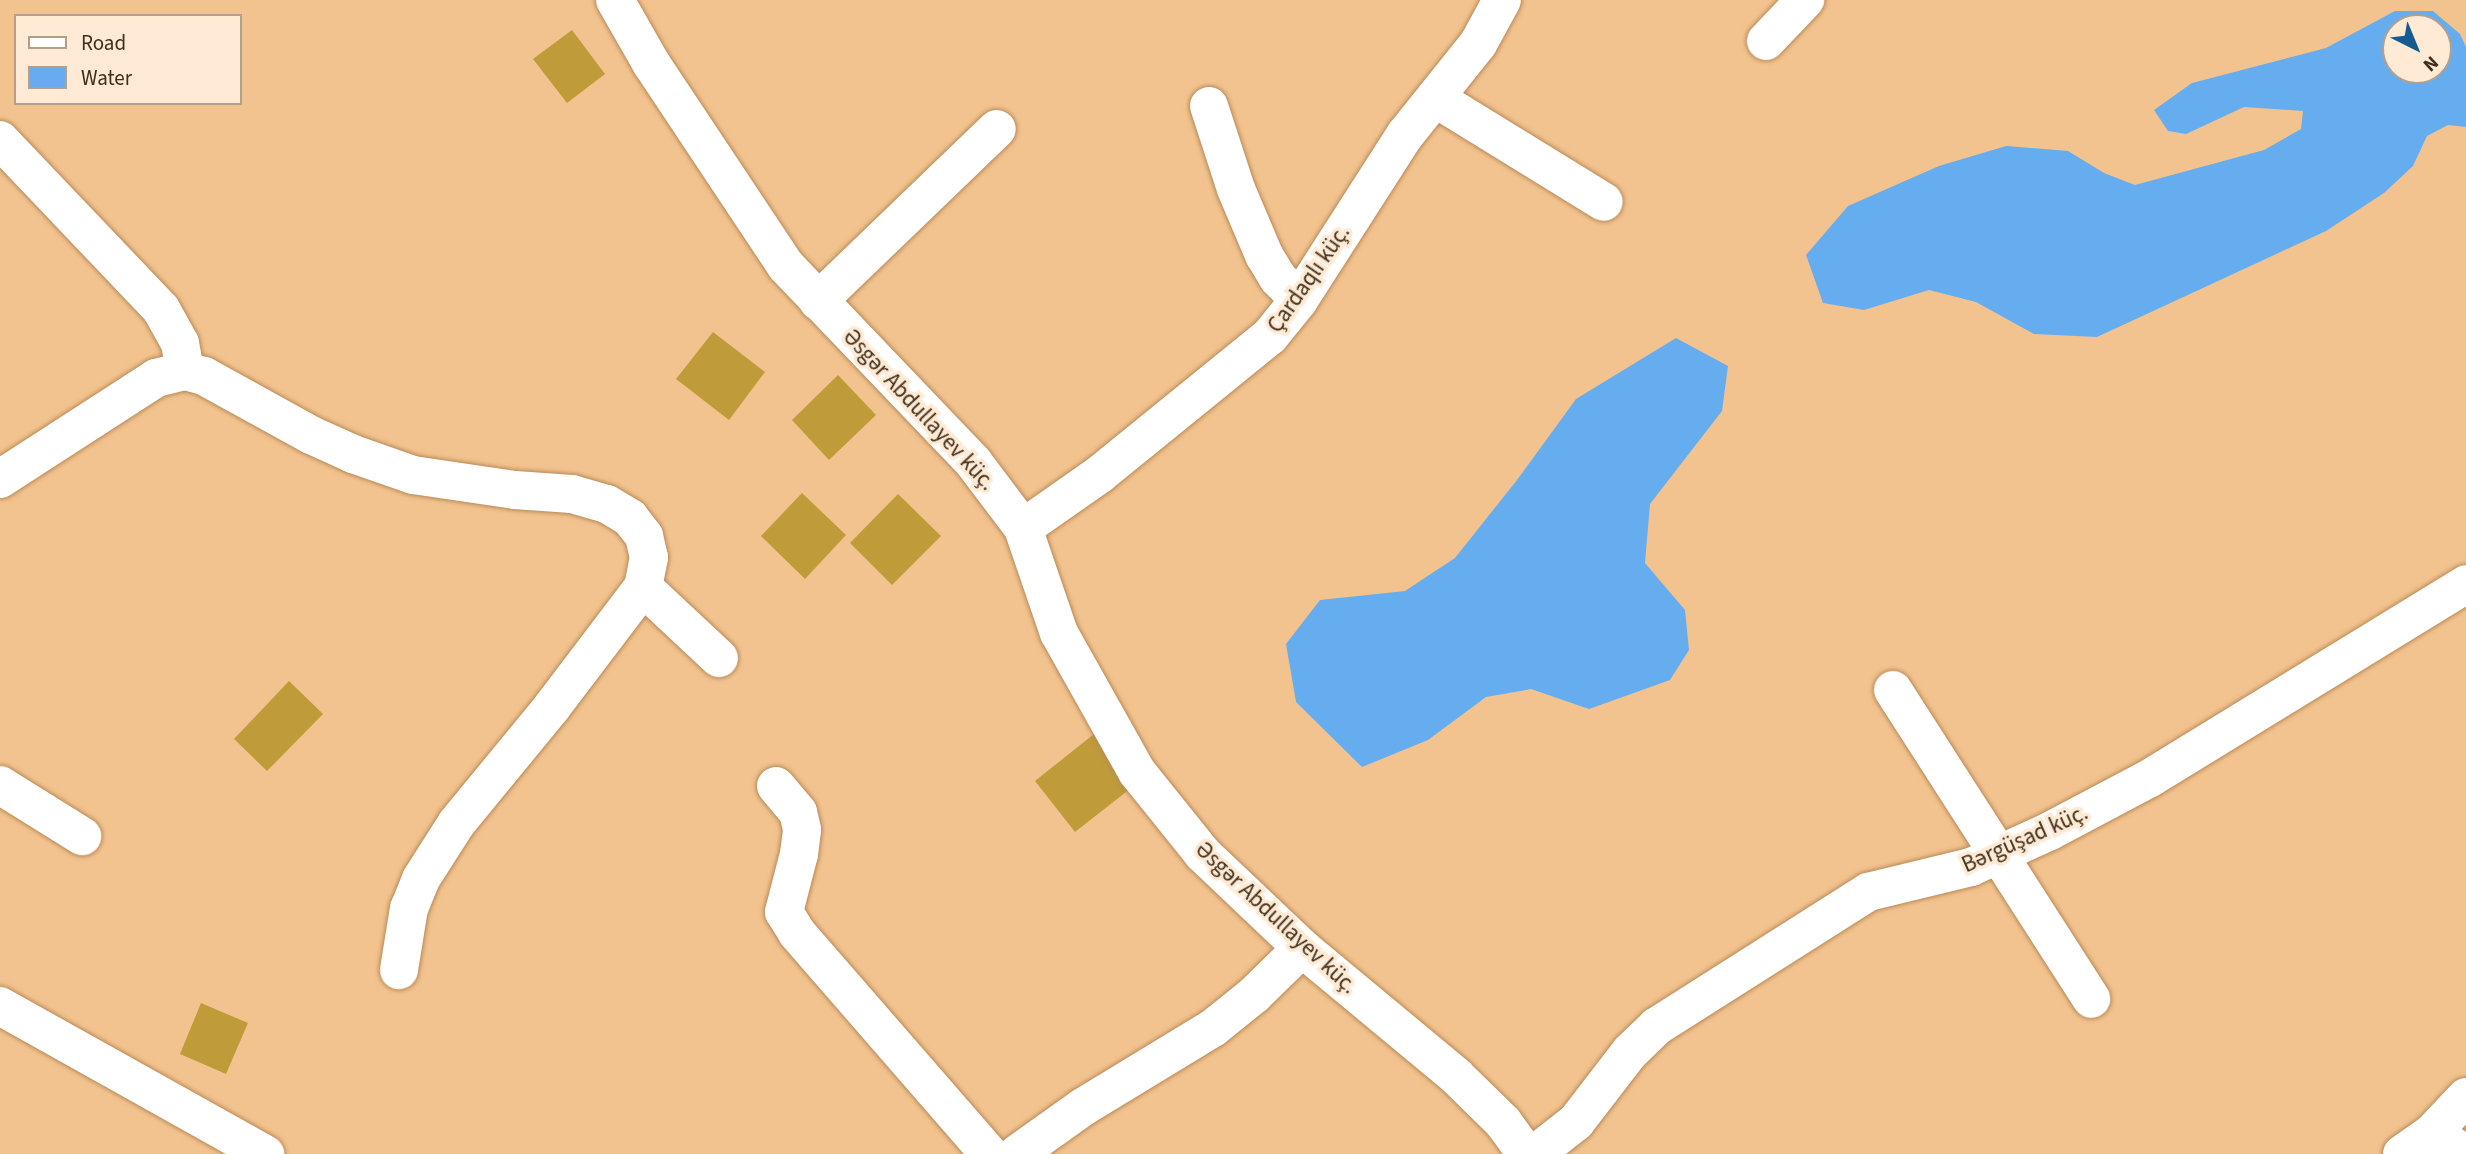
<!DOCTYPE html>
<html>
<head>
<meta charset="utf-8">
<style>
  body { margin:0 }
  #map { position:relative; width:2466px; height:1154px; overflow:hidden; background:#f3c38f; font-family:"Source Sans 3",sans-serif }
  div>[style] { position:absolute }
  .water>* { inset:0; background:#65adee }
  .building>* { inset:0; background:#bf9b3a }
  .roads { filter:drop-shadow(0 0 2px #b88a58) drop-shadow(0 0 2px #b88a58) }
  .minor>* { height:38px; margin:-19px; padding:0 19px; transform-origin:19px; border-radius:19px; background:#fff }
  span { translate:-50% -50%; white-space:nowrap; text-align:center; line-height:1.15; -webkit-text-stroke:7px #feead5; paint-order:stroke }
  .street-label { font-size:23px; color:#422f1a }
  .legend { position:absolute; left:14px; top:14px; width:228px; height:91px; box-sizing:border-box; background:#feead5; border:2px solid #b39f8a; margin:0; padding:9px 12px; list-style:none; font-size:21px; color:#422f1a }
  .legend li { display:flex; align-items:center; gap:14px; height:35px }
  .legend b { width:35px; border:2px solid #b39f8a }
  .north { position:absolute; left:2382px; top:14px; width:70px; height:70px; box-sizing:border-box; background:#feead5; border:2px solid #b39f8a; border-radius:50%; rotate:137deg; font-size:19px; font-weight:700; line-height:28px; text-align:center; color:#422f1a }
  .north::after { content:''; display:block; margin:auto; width:24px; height:32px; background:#175a8f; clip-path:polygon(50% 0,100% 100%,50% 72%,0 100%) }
</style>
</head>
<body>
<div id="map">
  <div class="water">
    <i style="clip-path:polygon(evenodd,2395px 11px,2433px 11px,2460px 34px,2466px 47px,2466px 127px,2448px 125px,2427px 136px,2413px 166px,2384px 193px,2326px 231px,2097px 337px,2034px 334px,1976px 302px,1929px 290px,1864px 310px,1823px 303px,1806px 255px,1848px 206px,1939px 166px,2006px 146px,2068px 151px,2104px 173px,2135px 185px,2264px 150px,2301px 129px,2303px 111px,2244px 107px,2186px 134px,2168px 131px,2154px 110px,2192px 83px,2326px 48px,2395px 11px,2396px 28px,2438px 28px,2438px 70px,2396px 70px,2396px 28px)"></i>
    <i style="clip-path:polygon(1676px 338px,1728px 366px,1722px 411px,1650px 504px,1645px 563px,1685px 610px,1689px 650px,1670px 680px,1589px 709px,1531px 689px,1486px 697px,1428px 740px,1362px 767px,1296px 702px,1286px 644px,1320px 600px,1405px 591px,1455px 558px,1517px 480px,1576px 399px)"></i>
  </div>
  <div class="building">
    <i style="clip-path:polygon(572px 30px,605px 74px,567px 103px,533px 59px)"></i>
    <i style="clip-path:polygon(713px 332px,765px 372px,729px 420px,676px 379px)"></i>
    <i style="clip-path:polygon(838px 375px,876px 415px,829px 460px,792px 420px)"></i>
    <i style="clip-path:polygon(802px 493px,846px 535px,805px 579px,761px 536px)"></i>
    <i style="clip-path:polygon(898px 494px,941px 536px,892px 585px,850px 543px)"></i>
    <i style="clip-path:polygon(289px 681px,323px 714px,267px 771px,234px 739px)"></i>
    <i style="clip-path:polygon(1094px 734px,1135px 785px,1075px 832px,1035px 781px)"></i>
    <i style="clip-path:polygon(201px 1003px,248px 1023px,226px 1074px,180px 1054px)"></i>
  </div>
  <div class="roads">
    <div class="minor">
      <i style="left:615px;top:0;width:73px;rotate:60.3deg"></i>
      <i style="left:651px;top:63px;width:244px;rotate:56.4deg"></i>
      <i style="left:786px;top:266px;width:272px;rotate:46.3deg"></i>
      <i style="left:974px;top:463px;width:81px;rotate:53deg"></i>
      <i style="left:1023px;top:528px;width:111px;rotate:71.1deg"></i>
      <i style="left:1059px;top:633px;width:159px;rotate:60.7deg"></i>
      <i style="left:1137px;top:772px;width:105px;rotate:51.2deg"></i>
      <i style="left:1203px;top:854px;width:137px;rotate:43.5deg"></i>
      <i style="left:1302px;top:948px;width:200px;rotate:39.7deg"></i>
      <i style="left:1456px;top:1076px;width:66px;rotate:44.4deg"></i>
      <i style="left:1503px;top:1122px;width:39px;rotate:54deg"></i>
      <i style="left:1766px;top:41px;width:57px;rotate:-46.4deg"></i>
      <i style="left:1435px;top:98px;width:198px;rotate:31.6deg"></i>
      <i style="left:1209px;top:106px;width:87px;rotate:72deg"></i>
      <i style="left:1236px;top:189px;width:72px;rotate:67deg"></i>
      <i style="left:1264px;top:255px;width:27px;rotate:59deg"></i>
      <i style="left:1278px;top:278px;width:30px;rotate:46deg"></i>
      <i style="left:0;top:140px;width:233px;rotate:46.4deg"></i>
      <i style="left:161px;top:309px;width:39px;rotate:61deg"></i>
      <i style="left:180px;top:343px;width:28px;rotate:80deg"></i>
      <i style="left:818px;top:301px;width:248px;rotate:-43.9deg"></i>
      <i style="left:0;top:479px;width:186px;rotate:-32.9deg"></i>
      <i style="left:156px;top:378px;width:30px;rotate:-14deg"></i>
      <i style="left:185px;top:371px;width:20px;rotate:15deg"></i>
      <i style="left:204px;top:376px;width:122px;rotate:28.9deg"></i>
      <i style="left:311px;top:435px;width:46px;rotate:24.3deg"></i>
      <i style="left:353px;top:454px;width:64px;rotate:19.3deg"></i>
      <i style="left:413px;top:475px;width:103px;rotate:8.4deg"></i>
      <i style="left:515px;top:490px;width:57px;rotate:4deg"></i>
      <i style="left:572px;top:494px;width:36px;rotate:16deg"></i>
      <i style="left:607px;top:504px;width:27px;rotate:31deg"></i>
      <i style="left:630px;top:518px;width:23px;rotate:52deg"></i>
      <i style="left:644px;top:536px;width:22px;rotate:77deg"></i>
      <i style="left:649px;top:557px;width:31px;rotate:101deg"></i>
      <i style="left:643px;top:587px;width:151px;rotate:127.2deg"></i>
      <i style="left:552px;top:707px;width:151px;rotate:129.4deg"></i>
      <i style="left:456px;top:824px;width:65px;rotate:122.5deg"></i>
      <i style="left:421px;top:879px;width:31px;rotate:112deg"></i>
      <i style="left:409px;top:908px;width:63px;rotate:99.2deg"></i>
      <i style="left:1023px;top:528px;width:94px;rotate:-35deg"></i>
      <i style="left:1100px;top:474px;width:219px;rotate:-39.1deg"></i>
      <i style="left:1270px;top:336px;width:46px;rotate:-51.1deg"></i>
      <i style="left:1299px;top:300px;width:196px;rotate:-57.3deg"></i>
      <i style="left:1405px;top:135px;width:117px;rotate:-51.3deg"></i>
      <i style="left:1478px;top:44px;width:50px;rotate:-61.4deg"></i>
      <i style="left:643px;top:587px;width:104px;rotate:43.1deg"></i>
      <i style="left:1893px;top:690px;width:367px;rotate:57.3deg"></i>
      <i style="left:0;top:785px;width:97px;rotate:31.9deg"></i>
      <i style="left:776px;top:786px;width:34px;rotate:50deg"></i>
      <i style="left:798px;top:812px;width:18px;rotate:77deg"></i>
      <i style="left:802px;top:830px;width:24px;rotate:97deg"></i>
      <i style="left:799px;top:854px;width:60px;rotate:104.5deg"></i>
      <i style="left:784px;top:912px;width:25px;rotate:58deg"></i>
      <i style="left:797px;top:933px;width:293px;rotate:49deg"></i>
      <i style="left:0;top:1006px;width:304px;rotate:29.2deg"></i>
      <i style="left:2433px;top:1132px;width:48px;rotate:-46.7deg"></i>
      <i style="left:1017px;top:1154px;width:81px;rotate:-35.5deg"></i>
      <i style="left:1083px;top:1107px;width:152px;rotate:-31.3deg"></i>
      <i style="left:1213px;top:1028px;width:53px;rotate:-38.8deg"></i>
      <i style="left:1254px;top:995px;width:67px;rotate:-44.4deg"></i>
      <i style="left:1535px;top:1154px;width:52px;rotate:-38deg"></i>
      <i style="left:1576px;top:1122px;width:88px;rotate:-52.4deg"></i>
      <i style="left:1630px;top:1052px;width:37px;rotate:-44deg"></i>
      <i style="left:1657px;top:1026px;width:250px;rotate:-32.4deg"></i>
      <i style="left:1868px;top:892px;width:106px;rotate:-13.6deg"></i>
      <i style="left:1971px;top:867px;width:87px;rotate:-24.5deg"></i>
      <i style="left:2050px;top:831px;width:113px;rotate:-27.9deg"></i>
      <i style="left:2150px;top:778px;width:371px;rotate:-31.5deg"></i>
      <i style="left:2402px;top:1154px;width:38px;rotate:-35deg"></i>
      <i style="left:2433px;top:1132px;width:38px;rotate:35deg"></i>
    </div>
  </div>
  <div class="street-label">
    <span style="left:1309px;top:279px;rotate:-55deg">Çardaqlı küç.</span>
    <span style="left:919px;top:410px;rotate:47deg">Əsgər Abdullayev küç.</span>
    <span style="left:2025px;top:839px;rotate:-24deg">Bərgüşad küç.</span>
    <span style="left:1276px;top:918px;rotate:43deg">Əsgər Abdullayev küç.</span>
  </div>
  <ul class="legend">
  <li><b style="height:9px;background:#fff"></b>Road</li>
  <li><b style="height:19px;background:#65adee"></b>Water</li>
  </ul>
  <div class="north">N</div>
</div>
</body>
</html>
